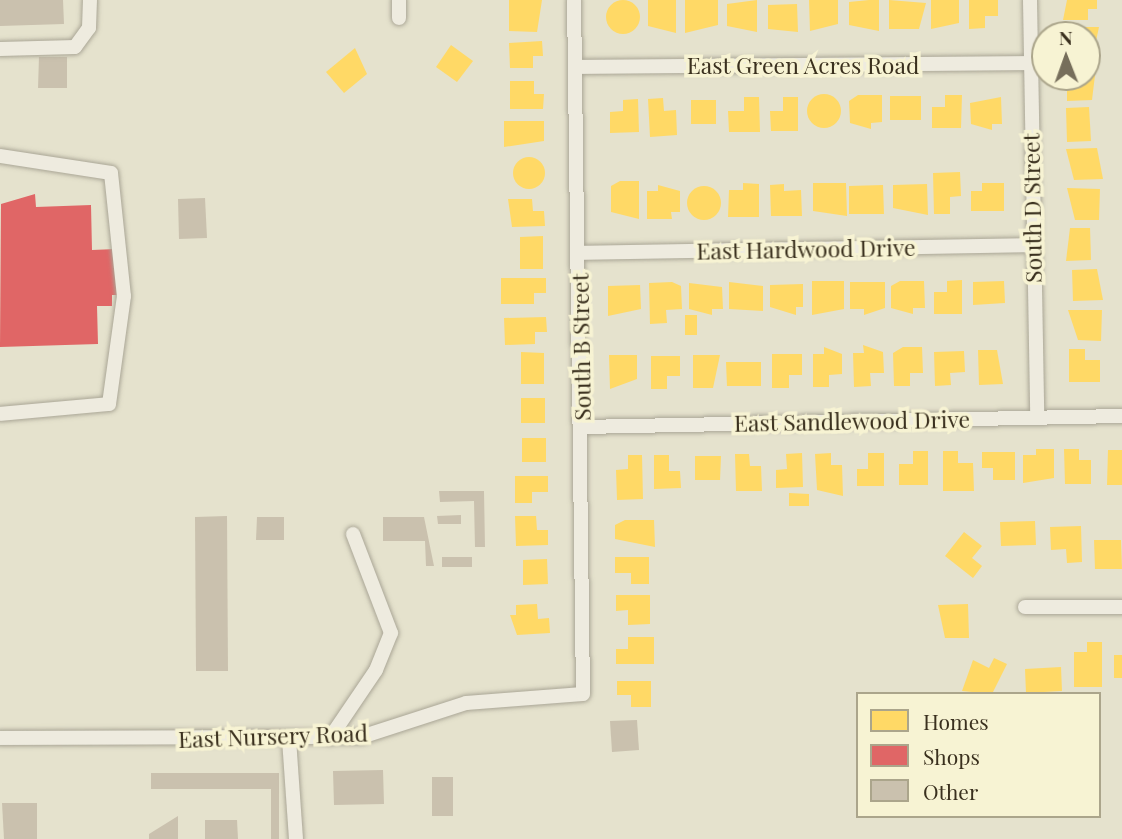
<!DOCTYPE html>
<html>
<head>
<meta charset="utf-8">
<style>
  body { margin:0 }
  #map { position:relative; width:1122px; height:839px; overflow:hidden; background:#e5e2cd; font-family:"Playfair Display",serif }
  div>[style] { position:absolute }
  .homes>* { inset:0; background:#ffd966 }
  .round { border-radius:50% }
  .shops>* { inset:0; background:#e06666 }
  .building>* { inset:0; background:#cac1ae }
  .roads { filter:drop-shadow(0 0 2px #aaa696) drop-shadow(0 0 2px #aaa696) }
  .minor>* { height:14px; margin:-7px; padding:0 7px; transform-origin:7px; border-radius:7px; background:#eeebdf }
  span { translate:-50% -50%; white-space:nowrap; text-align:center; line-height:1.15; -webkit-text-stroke:7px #f7f3d3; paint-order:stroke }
  .street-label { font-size:23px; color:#3a301e }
  .legend { position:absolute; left:856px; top:692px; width:245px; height:126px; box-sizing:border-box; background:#f7f3d3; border:2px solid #aba58b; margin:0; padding:9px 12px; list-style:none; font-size:21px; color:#3a301e }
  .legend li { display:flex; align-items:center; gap:14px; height:35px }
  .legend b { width:35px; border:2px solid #aba58b }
  .north { position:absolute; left:1031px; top:21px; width:70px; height:70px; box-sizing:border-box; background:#f7f3d3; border:2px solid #aba58b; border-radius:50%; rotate:359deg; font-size:19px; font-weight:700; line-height:28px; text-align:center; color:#3a301e }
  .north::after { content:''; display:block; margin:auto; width:24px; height:32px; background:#766e5b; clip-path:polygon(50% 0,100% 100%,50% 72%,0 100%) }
</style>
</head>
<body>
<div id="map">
  <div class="homes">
    <i class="round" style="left:606px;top:0;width:34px;height:34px"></i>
    <i style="clip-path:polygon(509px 0,542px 0,537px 32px,509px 31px)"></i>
    <i style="clip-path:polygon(648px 0,676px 0,676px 33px,648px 26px)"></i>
    <i style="clip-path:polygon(685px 0,718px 0,718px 25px,685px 33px)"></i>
    <i style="clip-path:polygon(757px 0,757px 32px,727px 26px,727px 4px)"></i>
    <i style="clip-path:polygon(809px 0,838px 0,838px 24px,810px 31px)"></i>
    <i style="clip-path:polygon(869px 0,879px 0,879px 31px,849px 25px,849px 2px)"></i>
    <i style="clip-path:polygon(889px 0,926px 3px,919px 29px,889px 29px)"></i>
    <i style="clip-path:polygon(931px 0,959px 0,959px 23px,931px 29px)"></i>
    <i style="clip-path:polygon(969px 0,998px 0,998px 16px,985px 16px,985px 28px,969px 29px)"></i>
    <i style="clip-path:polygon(1067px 0,1097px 0,1097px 9px,1088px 9px,1088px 20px,1063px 20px)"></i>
    <i style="clip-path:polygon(797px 4px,798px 32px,768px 29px,768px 5px)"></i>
    <i style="clip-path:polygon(1068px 27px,1099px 27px,1092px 60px,1087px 35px,1068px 35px)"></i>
    <i style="clip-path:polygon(542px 41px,543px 56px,533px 56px,533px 68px,510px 68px,509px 43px)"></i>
    <i style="clip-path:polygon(451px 45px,473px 61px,457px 82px,436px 67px)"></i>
    <i style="clip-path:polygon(355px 48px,367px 74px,344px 93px,326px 72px)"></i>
    <i style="clip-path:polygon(1096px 67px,1092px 100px,1067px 101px,1067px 77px,1087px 77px,1087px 68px)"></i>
    <i style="clip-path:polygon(510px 81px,534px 81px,534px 94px,544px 94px,543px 109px,510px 109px)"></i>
    <i class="round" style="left:807px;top:94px;width:34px;height:34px"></i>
    <i style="clip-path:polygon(858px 95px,882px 95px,882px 122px,871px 123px,871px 129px,850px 123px,849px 101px)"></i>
    <i style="clip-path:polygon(945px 95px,962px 95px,961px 128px,932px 128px,932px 107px,945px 107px)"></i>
    <i style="clip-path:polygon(890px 96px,921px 96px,921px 120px,890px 120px)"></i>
    <i style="clip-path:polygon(744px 97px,759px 97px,760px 132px,729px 132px,728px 111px,744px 111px)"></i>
    <i style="clip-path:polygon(783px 97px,798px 97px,798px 131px,771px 131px,770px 111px,783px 111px)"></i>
    <i style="clip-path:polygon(1001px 97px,1002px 124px,992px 124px,992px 130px,971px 124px,970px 103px)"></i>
    <i style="clip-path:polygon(663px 98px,664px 111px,676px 110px,677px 135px,650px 137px,648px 99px)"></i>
    <i style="clip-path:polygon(638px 99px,639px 132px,610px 133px,610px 112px,623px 111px,623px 100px)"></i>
    <i style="clip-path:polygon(691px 100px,716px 100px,716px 124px,691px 124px)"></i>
    <i style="clip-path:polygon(1089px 107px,1091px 141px,1067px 142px,1066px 108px)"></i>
    <i style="clip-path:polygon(504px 121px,544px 121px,544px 141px,504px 147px)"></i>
    <i style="clip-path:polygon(1097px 148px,1103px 179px,1074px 180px,1066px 149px)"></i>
    <i class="round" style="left:513px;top:157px;width:32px;height:32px"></i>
    <i style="clip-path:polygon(960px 172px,961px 196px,950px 197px,950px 214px,934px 214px,933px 173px)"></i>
    <i style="clip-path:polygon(620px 181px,639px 181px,639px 219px,611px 212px,611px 186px)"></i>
    <i style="clip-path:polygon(743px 183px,759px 184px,759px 217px,728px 217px,729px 190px,743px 190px)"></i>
    <i style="clip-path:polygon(813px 183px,846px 183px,847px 216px,813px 211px)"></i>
    <i style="clip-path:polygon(982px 183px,1004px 183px,1004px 211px,971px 211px,971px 191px,982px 191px)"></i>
    <i style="clip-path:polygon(784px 184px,784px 191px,801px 190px,802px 216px,771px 216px,770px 185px)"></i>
    <i style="clip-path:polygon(927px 184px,928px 215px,893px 208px,893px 185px)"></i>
    <i style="clip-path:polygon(658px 185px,680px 191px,680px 212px,671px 212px,672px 219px,647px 219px,647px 191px,658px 191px)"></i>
    <i style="clip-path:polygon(883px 185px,884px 214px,849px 214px,849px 186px)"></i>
    <i class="round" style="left:687px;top:186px;width:34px;height:34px"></i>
    <i style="clip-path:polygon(1067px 188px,1100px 189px,1099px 220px,1075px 220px)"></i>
    <i style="clip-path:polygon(508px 199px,532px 199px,533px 211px,544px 211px,545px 226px,512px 227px)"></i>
    <i style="clip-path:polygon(1070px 228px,1090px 228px,1091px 260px,1066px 261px)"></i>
    <i style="clip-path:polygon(543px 236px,543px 269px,520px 269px,520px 237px)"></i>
    <i style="clip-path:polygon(1097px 269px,1103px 300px,1073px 301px,1072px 270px)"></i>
    <i style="clip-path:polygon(501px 278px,546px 278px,546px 293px,534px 293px,534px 304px,501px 304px)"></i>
    <i style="clip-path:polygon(962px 280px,962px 314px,934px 314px,934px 292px,947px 292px,947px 281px)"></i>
    <i style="clip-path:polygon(812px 281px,844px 281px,844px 309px,812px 315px)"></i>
    <i style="clip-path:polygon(900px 281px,924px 281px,925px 308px,913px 308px,913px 314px,891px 308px,891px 286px)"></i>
    <i style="clip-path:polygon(1004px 281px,1005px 303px,973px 305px,973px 282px)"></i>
    <i style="clip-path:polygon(672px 282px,681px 286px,682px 309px,666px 310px,667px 323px,650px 324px,649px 283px)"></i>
    <i style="clip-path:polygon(729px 282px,763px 286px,763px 311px,729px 309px)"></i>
    <i style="clip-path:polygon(850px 282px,885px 282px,885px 308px,864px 315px,864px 309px,850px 309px)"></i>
    <i style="clip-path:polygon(689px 283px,722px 287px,723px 309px,712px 309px,712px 315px,689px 309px)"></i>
    <i style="clip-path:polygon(803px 284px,803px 307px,796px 307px,796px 315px,770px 307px,770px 285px)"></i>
    <i style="clip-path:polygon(640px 285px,641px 309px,608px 316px,608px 286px)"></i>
    <i style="clip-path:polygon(1068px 310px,1102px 310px,1101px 341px,1078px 340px)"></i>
    <i style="clip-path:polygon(685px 315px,697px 315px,697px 335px,685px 335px)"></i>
    <i style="clip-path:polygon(546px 317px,547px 332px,535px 332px,535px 344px,505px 345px,504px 318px)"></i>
    <i style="clip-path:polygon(863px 345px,883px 352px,884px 373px,870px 373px,871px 386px,854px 387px,853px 353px,864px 353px)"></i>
    <i style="clip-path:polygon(824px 347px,842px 354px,842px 374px,829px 375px,829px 387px,813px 387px,813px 354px,824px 354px)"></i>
    <i style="clip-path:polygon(903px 347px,922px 347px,923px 373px,910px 373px,910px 386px,894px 386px,893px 353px)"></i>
    <i style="clip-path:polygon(1069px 349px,1085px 349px,1085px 360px,1100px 360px,1100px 382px,1069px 382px)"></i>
    <i style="clip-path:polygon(978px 350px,997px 350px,1003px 384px,979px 385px)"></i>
    <i style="clip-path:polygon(964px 351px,965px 372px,950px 373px,951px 385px,935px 386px,934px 352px)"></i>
    <i style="clip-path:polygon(521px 352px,544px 353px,544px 384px,521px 384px)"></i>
    <i style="clip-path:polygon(772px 354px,802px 354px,802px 375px,789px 375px,789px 388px,772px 388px)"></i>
    <i style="clip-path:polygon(609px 355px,637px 355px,637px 379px,610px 389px)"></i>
    <i style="clip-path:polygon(693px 355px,720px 355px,713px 388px,693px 388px)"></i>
    <i style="clip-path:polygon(651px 356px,680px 356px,680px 376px,667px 376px,667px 389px,651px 389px)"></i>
    <i style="clip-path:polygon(726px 362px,761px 362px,761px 386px,727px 386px)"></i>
    <i style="clip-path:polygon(521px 398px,545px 398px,545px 423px,521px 423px)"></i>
    <i style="clip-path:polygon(522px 438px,546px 438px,546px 462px,522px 462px)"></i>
    <i style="clip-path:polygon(1036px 449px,1054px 449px,1054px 478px,1023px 483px,1023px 455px,1036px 455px)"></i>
    <i style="clip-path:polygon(1064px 449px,1079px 449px,1079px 460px,1091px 460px,1091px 484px,1065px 484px)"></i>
    <i style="clip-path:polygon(1108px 450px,1122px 450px,1122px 485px,1107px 485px)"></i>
    <i style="clip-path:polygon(913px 451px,928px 451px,928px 485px,899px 485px,899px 464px,913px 464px)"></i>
    <i style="clip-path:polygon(943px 451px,958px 451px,958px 463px,973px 463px,974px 491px,943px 491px)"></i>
    <i style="clip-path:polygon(982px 452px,1015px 452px,1015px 480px,993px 480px,993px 468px,982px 468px)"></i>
    <i style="clip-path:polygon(802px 453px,803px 487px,776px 488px,776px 470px,787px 469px,786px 454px)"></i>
    <i style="clip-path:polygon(831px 453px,831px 465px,842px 465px,843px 496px,817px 490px,815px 454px)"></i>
    <i style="clip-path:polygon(868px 453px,884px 453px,884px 486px,857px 486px,857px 469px,868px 469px)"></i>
    <i style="clip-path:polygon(735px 454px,749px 454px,750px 466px,761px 466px,762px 491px,736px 491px)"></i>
    <i style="clip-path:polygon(628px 455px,642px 455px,643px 499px,617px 500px,616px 470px,628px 469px)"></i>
    <i style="clip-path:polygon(654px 455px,669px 455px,669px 471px,680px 471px,681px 488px,654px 489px)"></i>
    <i style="clip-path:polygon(695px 456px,721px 456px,720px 480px,695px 480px)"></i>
    <i style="clip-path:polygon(515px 476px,548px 476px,548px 492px,532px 492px,532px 503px,515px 503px)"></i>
    <i style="clip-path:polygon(789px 493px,809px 494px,809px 506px,789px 506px)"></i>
    <i style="clip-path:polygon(515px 516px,536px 516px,537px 530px,548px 530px,548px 545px,516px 546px)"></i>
    <i style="clip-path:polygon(625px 520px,654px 520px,655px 547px,615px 539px,615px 525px)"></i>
    <i style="clip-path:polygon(1035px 521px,1036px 545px,1001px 546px,1000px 522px)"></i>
    <i style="clip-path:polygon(1081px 526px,1082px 562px,1067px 563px,1066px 549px,1051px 550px,1050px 527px)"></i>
    <i style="clip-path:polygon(964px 532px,982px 546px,972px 558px,982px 566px,973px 578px,945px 556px)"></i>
    <i style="clip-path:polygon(1094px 540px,1121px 540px,1122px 569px,1095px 569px)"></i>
    <i style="clip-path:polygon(615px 557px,649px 557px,649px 584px,631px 584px,631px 573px,615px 573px)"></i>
    <i style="clip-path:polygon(547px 559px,548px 584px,523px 585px,523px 560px)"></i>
    <i style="clip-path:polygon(616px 595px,650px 595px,650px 624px,628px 625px,628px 610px,616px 611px)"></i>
    <i style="clip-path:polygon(537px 604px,538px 619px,549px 618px,550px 633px,517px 635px,510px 615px,516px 615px,516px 605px)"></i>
    <i style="clip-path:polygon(968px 604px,969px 638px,945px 638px,938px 605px)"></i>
    <i style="clip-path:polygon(628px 637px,654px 637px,654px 664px,616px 664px,616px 649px,628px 649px)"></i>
    <i style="clip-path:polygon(1087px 642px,1102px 642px,1102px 687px,1074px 687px,1074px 652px,1087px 652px)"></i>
    <i style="clip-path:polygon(1114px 655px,1122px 655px,1122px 678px,1114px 678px)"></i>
    <i style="clip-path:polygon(994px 658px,1007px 664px,992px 694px,962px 691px,973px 660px,989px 668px)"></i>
    <i style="clip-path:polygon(1061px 667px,1062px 691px,1026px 693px,1025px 669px)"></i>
    <i style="clip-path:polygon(617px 681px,651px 681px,651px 707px,631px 707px,631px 695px,617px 695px)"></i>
  </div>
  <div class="shops">
    <i style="clip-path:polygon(35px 194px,36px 207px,91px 205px,92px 250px,116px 249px,117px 295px,112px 295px,112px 306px,97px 306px,98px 344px,0 347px,1px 204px)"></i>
  </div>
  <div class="building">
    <i style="clip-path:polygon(0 0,63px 0,64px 24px,0 26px)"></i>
    <i style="clip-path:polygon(39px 57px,67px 57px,67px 88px,38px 88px)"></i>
    <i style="clip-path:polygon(205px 198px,207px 238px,179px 239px,178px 199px)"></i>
    <i style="clip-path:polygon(439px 491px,484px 491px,485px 547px,475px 547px,474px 501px,440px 502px)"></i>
    <i style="clip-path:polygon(461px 515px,461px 524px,438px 524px,437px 516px)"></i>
    <i style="clip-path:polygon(227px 516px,228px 671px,196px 671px,195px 517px)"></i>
    <i style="clip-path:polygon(257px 517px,284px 517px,284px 540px,256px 540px)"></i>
    <i style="clip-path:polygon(383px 517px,424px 517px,434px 566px,426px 566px,425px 541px,383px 541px)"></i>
    <i style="clip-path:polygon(442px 557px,472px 557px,472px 567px,442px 567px)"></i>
    <i style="clip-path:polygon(637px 720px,639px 750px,612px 752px,610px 721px)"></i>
    <i style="clip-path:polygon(383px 770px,384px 804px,334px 805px,333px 771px)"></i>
    <i style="clip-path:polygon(151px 773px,279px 773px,279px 839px,271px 839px,271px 789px,151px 789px)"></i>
    <i style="clip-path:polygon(432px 777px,453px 777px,453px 816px,432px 816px)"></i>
    <i style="clip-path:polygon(2px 803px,37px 803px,37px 839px,4px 839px)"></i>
    <i style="clip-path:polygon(178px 816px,178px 839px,149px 839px,149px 834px)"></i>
    <i style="clip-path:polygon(205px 820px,237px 820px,238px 839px,205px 839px)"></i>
  </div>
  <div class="roads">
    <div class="minor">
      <i style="left:1030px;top:0;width:417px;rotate:89deg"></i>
      <i style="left:399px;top:18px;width:18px;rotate:-90deg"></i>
      <i style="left:0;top:49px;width:75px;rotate:-1.5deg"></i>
      <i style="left:75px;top:47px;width:24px;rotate:-54deg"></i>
      <i style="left:89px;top:28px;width:28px;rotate:-88deg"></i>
      <i style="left:576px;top:67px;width:454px;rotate:-0.5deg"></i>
      <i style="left:0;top:156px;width:112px;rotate:8.7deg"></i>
      <i style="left:111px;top:173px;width:124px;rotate:84deg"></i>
      <i style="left:124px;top:296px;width:109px;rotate:97.9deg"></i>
      <i style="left:109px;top:404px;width:109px;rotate:174.8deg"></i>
      <i style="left:579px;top:253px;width:453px;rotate:-1deg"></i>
      <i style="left:582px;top:427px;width:540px;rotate:-1.17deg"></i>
      <i style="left:1025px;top:607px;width:97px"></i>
      <i style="left:0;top:738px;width:361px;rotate:-0.2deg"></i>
      <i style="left:361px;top:737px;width:110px;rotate:-17.9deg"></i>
      <i style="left:466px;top:703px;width:117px;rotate:-4.4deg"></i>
      <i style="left:583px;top:694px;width:694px;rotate:-90.74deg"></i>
      <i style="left:330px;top:738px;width:82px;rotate:-55.9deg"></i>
      <i style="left:376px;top:670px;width:40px;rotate:-68deg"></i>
      <i style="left:391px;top:633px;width:106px;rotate:-111deg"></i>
      <i style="left:289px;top:739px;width:100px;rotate:86deg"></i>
    </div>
  </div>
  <div class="street-label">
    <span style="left:803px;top:65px">East Green Acres Road</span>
    <span style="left:1032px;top:208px;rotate:-91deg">South D Street</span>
    <span style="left:806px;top:249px;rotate:-1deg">East Hardwood Drive</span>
    <span style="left:581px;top:347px;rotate:-91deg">South B Street</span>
    <span style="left:852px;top:421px;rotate:-1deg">East Sandlewood Drive</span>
    <span style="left:273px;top:736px;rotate:-2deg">East Nursery Road</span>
  </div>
  <ul class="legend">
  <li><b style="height:19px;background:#ffd966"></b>Homes</li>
  <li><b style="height:19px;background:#e06666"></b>Shops</li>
  <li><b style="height:19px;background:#cac1ae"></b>Other</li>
  </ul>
  <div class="north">N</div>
</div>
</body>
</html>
